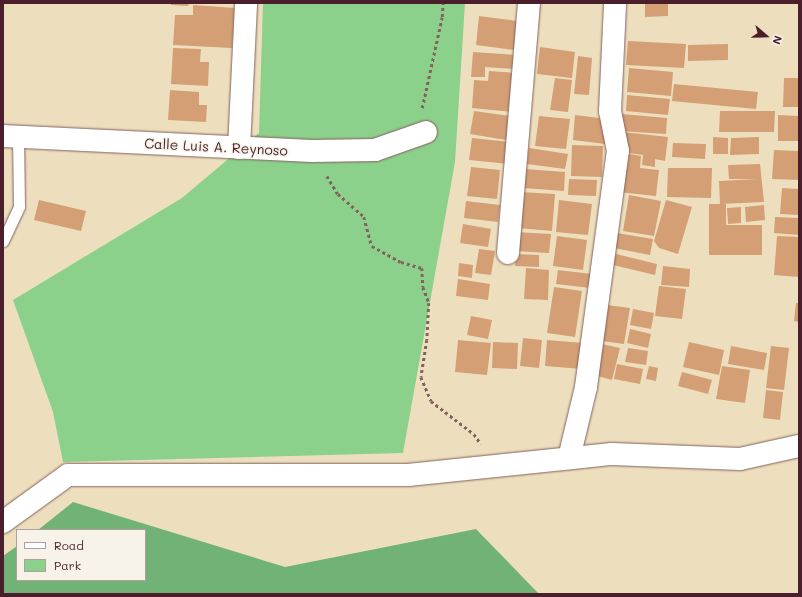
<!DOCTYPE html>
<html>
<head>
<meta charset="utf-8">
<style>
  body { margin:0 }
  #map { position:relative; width:802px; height:597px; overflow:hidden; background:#eddfbe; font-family:Mali,sans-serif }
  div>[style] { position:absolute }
  .green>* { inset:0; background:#8cd18b }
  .forest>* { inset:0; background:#71b377 }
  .building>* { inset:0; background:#d49f75 }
  .path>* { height:2.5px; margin-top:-1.25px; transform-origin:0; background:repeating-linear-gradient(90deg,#83625e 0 3px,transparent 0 6px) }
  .roads { filter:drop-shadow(0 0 1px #83625e) drop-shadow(0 0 1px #83625e) }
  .service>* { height:11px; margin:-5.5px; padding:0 5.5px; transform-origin:5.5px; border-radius:5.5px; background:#fff }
  .minor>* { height:22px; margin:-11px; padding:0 11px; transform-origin:11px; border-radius:11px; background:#fff }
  span { translate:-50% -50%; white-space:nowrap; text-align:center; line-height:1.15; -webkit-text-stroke:3px #f7f3e8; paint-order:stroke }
  .street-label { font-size:14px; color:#4a1f2b }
  .frame { position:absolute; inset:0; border:4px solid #4a1f2b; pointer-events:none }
  .legend { position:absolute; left:16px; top:529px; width:130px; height:52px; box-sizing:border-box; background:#f7f3e8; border:1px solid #b29e9c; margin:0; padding:5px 7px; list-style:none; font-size:12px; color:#4a1f2b }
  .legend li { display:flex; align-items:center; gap:8px; height:20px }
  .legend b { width:20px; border:1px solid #b29e9c }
  .north { position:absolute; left:746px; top:16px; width:40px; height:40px; -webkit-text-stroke:3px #f7f3e8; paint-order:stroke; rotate:110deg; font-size:11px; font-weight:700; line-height:16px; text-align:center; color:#4a1f2b }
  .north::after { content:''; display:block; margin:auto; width:14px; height:18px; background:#4a1f2b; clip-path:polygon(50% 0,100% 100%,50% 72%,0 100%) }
</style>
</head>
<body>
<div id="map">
  <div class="green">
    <i style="clip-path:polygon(263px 3px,465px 3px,455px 162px,403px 453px,63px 462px,53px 412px,13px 300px,182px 198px,259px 133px)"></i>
  </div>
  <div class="forest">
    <i style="clip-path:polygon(73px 502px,285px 567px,476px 529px,539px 594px,3px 594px,3px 556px,17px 546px,17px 580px,145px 580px,145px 530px,38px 530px)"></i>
  </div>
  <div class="building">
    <i style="clip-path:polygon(171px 3px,189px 3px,188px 6px,171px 5px)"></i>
    <i style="clip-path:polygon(645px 3px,668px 3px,668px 16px,645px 17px)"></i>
    <i style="clip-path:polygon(193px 5px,235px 8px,232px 48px,173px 45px,175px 15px,193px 15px)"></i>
    <i style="clip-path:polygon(479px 16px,517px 21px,514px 50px,476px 45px)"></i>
    <i style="clip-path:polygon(628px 41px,686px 44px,684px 68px,626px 65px)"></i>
    <i style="clip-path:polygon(728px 44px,728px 60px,688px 61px,688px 45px)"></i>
    <i style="clip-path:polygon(540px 47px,575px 52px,572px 78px,537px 74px)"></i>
    <i style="clip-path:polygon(173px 48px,201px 49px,200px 62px,209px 62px,208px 86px,171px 84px)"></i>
    <i style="clip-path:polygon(473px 52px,517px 55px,515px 69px,485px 67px,485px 77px,471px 77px)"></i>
    <i style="clip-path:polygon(578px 56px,592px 58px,589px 95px,574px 94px)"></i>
    <i style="clip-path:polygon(629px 68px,673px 72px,671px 96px,627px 92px)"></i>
    <i style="clip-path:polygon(489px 71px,516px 73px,512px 112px,472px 108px,474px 80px,488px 81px)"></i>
    <i style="clip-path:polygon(555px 78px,572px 80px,568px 112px,550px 110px)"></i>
    <i style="clip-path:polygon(784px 78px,799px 78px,799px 107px,783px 107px)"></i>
    <i style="clip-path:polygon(674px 84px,758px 92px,756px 109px,672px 101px)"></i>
    <i style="clip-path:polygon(170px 90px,199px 92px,199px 105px,207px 105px,206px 122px,168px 120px)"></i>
    <i style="clip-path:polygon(627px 95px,670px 99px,668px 115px,626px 111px)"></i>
    <i style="clip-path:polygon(474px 111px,510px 116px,506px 140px,470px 134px)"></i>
    <i style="clip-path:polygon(720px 111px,775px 111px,774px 132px,719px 132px)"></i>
    <i style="clip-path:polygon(622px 114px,667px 118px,666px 134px,620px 131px)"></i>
    <i style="clip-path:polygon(575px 115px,607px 119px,605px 144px,573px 140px)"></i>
    <i style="clip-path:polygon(778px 115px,799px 116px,799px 141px,778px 141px)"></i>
    <i style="clip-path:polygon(539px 116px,570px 119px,566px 149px,535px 146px)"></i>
    <i style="clip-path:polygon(623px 132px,668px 137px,665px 161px,655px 159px,655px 167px,642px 165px,643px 155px,621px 152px)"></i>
    <i style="clip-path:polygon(713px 137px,728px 138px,728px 154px,713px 154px)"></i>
    <i style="clip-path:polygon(759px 137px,759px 154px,730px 155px,731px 138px)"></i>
    <i style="clip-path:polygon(472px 138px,511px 142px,508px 164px,469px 160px)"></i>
    <i style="clip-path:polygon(673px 143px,706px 144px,705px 159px,672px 157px)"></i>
    <i style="clip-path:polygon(572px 145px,603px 146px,602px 177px,571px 176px)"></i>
    <i style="clip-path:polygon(529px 148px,568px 154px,565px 169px,527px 164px)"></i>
    <i style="clip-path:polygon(774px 150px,799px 151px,799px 180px,772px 179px)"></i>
    <i style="clip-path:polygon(623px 153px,641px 156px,640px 168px,659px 170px,656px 196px,618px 192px)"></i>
    <i style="clip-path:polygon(760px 164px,764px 202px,720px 204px,719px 181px,757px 179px,729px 179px,728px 165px)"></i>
    <i style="clip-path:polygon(471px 167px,500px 170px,497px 199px,467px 196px)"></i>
    <i style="clip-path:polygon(668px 168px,712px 168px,711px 198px,667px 197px)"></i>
    <i style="clip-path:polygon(525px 169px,565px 172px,564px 191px,523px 188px)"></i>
    <i style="clip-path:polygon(569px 179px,597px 180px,596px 196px,568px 195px)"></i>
    <i style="clip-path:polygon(782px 188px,799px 189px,799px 215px,780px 214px)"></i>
    <i style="clip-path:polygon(521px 192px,555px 194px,552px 231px,518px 228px)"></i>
    <i style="clip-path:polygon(629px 195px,661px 201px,654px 236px,623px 231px)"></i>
    <i style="clip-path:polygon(39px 200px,86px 211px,81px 231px,34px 220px)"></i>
    <i style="clip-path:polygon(559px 200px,592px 204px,588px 235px,556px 232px)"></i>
    <i style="clip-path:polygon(666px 200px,692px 207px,678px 254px,659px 248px,654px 241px)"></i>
    <i style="clip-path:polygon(466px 201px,500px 205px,498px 222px,464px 218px)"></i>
    <i style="clip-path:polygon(709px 204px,726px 204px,726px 225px,762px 225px,762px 255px,709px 255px)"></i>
    <i style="clip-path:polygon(764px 205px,765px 220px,746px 222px,745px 207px)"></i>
    <i style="clip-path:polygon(741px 207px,741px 223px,728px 224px,727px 208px)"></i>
    <i style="clip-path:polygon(775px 217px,799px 218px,799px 235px,774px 233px)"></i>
    <i style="clip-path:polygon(463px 224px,491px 229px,488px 247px,460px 243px)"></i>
    <i style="clip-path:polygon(515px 232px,551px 234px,549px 253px,514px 251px)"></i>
    <i style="clip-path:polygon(617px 233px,653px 239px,650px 255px,614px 248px)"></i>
    <i style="clip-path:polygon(557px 236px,587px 240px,583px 270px,553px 266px)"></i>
    <i style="clip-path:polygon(777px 236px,799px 237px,799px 277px,774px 275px)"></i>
    <i style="clip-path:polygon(479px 249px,495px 251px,491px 275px,475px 273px)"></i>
    <i style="clip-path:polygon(516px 254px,539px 255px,539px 267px,515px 266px)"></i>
    <i style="clip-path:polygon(616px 254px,657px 264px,655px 275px,613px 265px)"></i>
    <i style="clip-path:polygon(459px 263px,473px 265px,472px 278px,458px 276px)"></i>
    <i style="clip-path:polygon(663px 266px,690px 269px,689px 287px,661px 285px)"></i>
    <i style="clip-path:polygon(526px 268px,549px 270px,548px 300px,524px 299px)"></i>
    <i style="clip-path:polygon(558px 270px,592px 274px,590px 288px,556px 284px)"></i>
    <i style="clip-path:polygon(458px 279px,490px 284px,488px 300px,456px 296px)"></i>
    <i style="clip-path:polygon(659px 286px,686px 289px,682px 319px,655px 316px)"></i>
    <i style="clip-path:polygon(554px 287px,582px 291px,575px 337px,547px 333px)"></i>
    <i style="clip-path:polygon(796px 303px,799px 303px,799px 322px,794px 321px)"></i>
    <i style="clip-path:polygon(607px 305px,630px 308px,624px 344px,602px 341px)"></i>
    <i style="clip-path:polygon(633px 309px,654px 313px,651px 329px,630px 325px)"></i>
    <i style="clip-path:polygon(471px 316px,492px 320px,488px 339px,467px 335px)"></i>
    <i style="clip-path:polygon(630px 329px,651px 334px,648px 348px,627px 343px)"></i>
    <i style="clip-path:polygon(523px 338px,542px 340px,539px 368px,520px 366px)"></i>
    <i style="clip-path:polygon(458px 340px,491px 343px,487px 375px,455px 372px)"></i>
    <i style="clip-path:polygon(547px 340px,583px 343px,582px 369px,545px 366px)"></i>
    <i style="clip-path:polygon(493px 342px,518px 343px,517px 369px,492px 368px)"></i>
    <i style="clip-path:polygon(689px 342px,724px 350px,719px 375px,683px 367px)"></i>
    <i style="clip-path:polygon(602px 344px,620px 348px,612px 380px,594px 375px)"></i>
    <i style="clip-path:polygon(731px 346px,767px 353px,764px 370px,728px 364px)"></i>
    <i style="clip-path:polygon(771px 346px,789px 348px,784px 390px,766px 388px)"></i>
    <i style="clip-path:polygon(628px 348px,648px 351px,646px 365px,625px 362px)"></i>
    <i style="clip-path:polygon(617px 364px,643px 369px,640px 384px,614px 379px)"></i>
    <i style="clip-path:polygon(649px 366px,658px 368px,656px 381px,646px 379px)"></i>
    <i style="clip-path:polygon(722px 366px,750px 370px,745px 403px,716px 399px)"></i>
    <i style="clip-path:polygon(682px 372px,712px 380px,708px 394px,678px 386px)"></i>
    <i style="clip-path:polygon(766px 390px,783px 392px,780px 420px,763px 418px)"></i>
  </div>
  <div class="path">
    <i style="left:422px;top:108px;width:93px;rotate:-77.6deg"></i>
    <i style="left:442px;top:17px;width:14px;rotate:-86deg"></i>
    <i style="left:327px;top:176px;width:21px;rotate:59deg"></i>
    <i style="left:338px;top:194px;width:35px;rotate:41deg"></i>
    <i style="left:364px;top:217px;width:30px;rotate:75deg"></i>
    <i style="left:372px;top:246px;width:33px;rotate:29deg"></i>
    <i style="left:401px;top:262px;width:22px;rotate:16deg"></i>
    <i style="left:422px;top:268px;width:19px;rotate:87deg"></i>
    <i style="left:423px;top:287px;width:17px;rotate:69deg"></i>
    <i style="left:429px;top:303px;width:37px;rotate:93deg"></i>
    <i style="left:427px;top:340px;width:37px;rotate:99deg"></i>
    <i style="left:421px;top:377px;width:26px;rotate:67deg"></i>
    <i style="left:431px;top:401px;width:54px;rotate:37.5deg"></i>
    <i style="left:474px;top:434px;width:12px;rotate:55deg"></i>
  </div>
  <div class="roads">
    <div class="service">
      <i style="left:3px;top:241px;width:38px;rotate:-65deg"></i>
      <i style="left:19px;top:206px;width:69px;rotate:-90.8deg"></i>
    </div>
    <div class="minor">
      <i style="left:3px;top:136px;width:309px;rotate:2.8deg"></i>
      <i style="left:312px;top:151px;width:63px;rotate:-0.9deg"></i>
      <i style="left:375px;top:150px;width:54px;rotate:-19.4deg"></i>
      <i style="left:239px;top:148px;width:145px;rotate:-87.2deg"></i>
      <i style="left:508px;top:253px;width:251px;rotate:-85.2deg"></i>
      <i style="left:569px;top:458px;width:73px;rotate:-76.5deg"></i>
      <i style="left:586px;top:387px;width:238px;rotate:-82.3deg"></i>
      <i style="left:618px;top:151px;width:41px;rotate:-101.3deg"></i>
      <i style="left:610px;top:111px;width:108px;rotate:-87.3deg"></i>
      <i style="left:3px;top:522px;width:80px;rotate:-35.9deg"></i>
      <i style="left:68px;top:475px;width:340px"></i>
      <i style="left:408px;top:475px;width:205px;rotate:-5.9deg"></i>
      <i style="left:612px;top:454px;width:128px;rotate:2.2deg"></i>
      <i style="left:740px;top:459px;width:60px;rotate:-12.4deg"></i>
    </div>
  </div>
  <div class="street-label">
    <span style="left:216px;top:147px;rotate:3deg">Calle Luis A. Reynoso</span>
  </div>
  <div class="frame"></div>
  <ul class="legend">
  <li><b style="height:5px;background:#fff"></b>Road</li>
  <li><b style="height:11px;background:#8cd18b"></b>Park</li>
  </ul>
  <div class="north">N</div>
</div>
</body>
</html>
